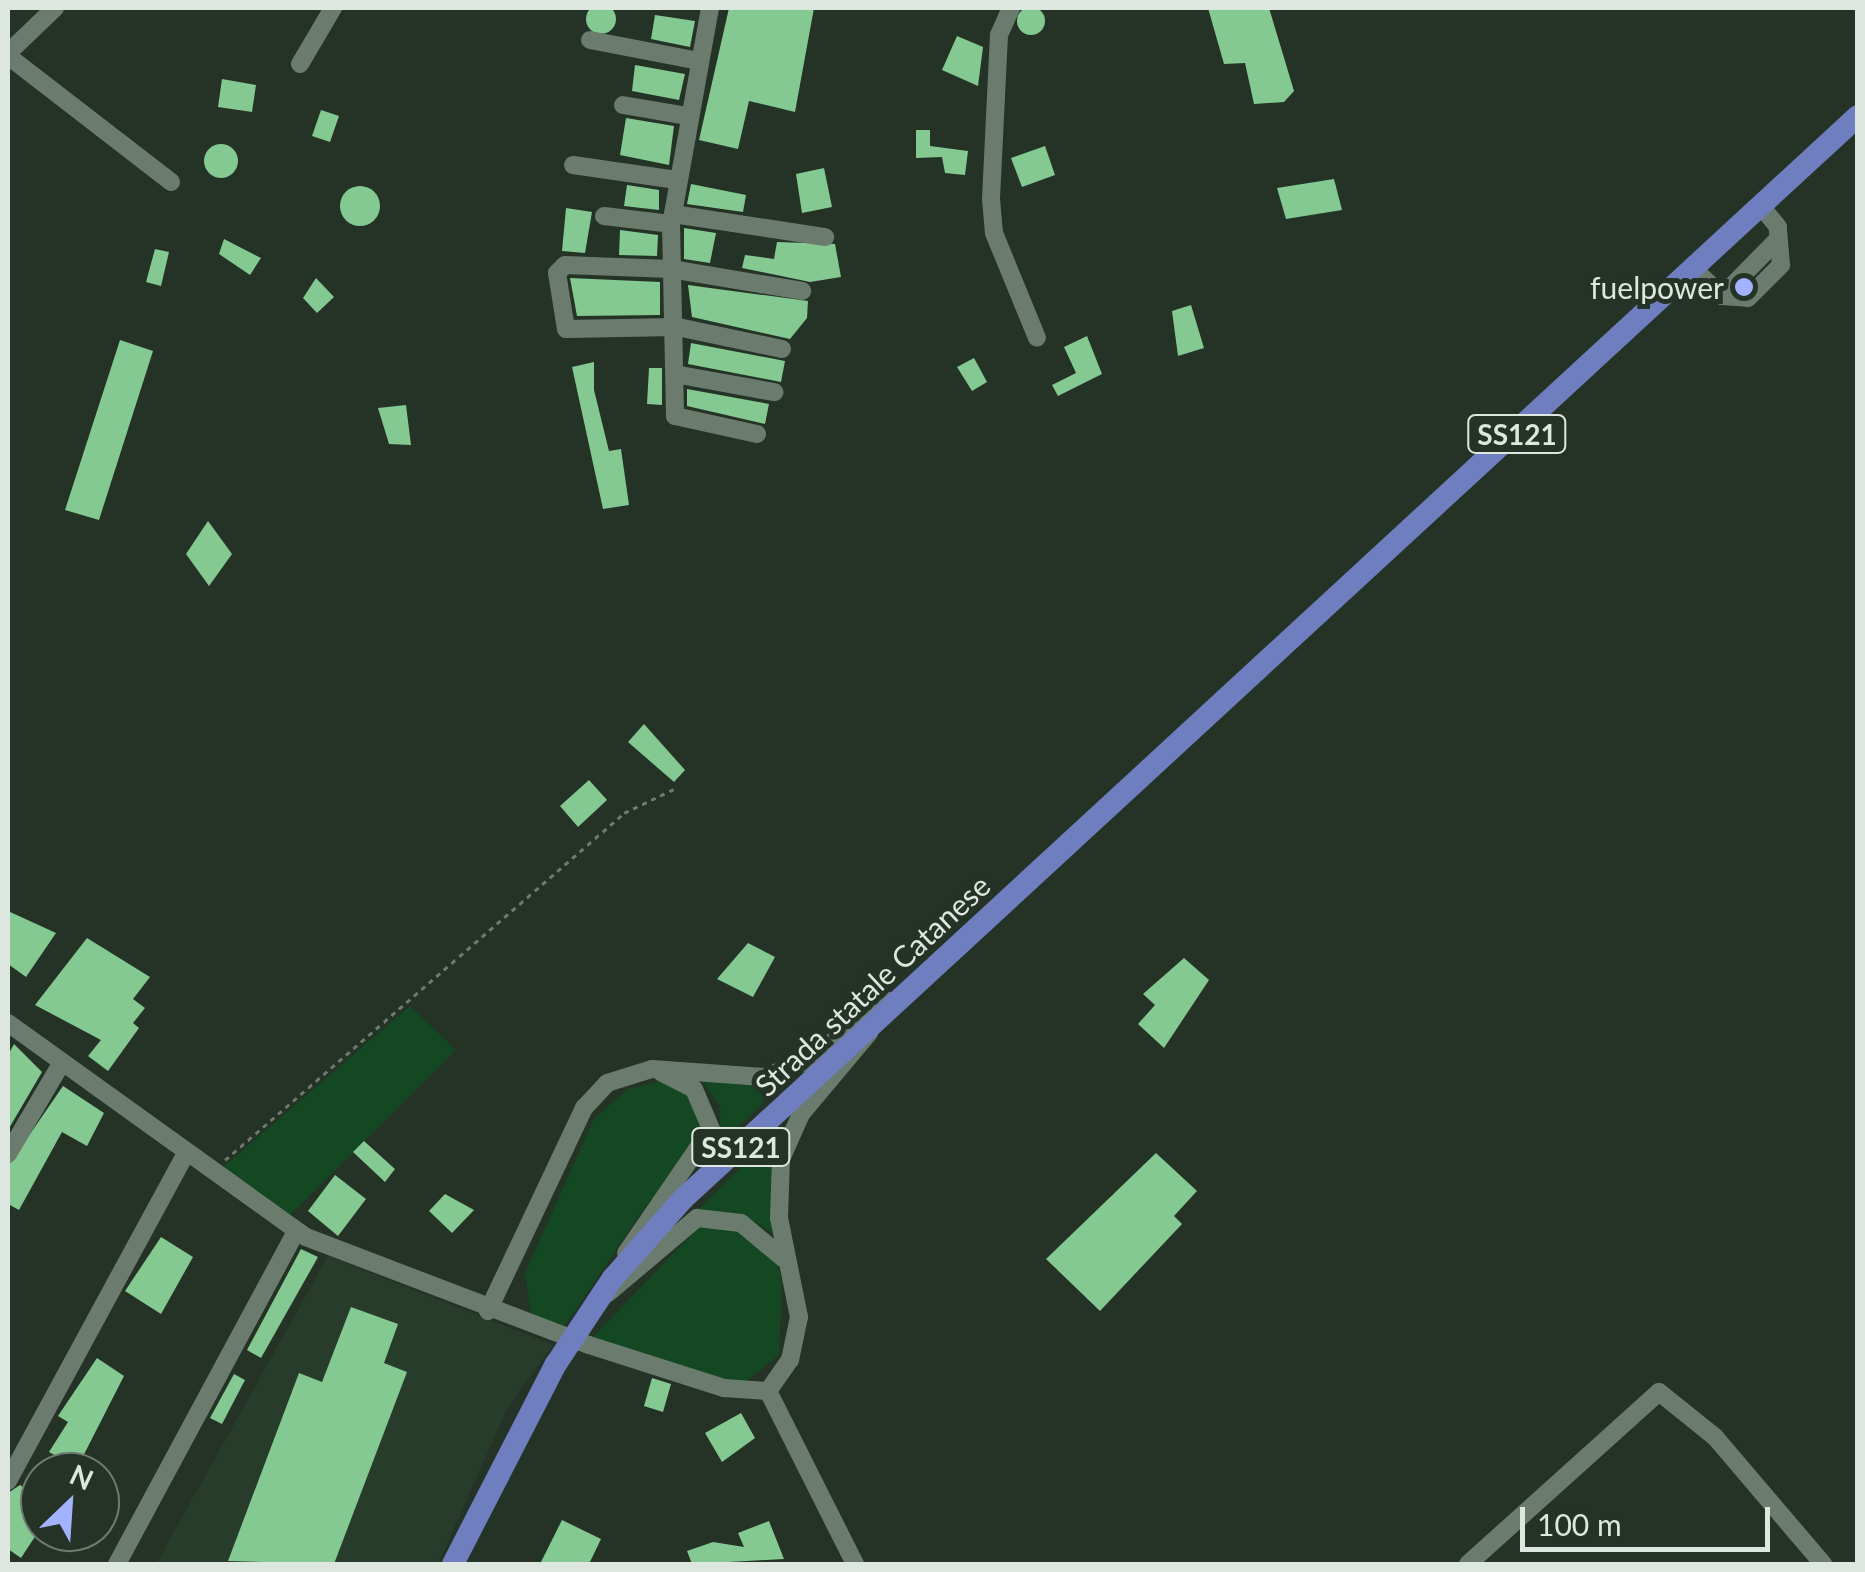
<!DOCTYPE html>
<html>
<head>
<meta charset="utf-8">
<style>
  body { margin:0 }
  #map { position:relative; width:1865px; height:1572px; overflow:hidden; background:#253327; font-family:Lato,sans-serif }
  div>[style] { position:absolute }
  .built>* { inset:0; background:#273c2b }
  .green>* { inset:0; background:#134823 }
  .building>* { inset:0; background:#84c892 }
  .round { border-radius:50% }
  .path>* { height:2.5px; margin-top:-1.25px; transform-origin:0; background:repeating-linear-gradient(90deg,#6d796e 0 5px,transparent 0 10px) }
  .minor>* { height:18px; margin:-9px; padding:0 9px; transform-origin:9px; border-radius:9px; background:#6b7c6e }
  .major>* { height:22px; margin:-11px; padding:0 11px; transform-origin:11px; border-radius:11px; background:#6f7ebe }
  .dots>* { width:28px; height:28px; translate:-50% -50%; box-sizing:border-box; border:5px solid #253327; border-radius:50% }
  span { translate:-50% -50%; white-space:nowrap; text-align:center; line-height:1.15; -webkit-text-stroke:10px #253327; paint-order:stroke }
  .shield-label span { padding:2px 8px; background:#253327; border:2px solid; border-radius:8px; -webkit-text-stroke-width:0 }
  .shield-label { font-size:28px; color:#dee7df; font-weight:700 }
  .poi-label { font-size:30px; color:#dee7df }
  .right { translate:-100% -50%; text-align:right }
  .street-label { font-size:30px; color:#dee7df }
  .frame { position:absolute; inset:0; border:10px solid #dee7df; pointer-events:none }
  .north { position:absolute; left:20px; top:1452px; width:100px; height:100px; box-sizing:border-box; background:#253327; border:2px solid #6f7b71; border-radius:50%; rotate:25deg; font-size:28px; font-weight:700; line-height:40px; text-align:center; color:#dee7df }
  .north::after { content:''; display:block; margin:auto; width:35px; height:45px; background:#a3b2fd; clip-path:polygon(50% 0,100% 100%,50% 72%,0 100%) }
  .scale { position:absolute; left:1520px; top:1507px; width:250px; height:45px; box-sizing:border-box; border:5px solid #dee7df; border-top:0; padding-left:12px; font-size:30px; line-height:35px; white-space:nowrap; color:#dee7df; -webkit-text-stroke:8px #253327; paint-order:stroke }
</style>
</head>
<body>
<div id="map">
  <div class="built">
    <i style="clip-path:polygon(328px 1256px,553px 1345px,507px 1409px,438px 1564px,156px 1564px)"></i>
  </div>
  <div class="green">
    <i style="clip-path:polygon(410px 1006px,456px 1050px,289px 1216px,222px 1168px)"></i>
    <i style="clip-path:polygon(702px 1080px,763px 1084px,787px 1080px,721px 1143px,720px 1106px)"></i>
    <i style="clip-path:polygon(662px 1081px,691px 1092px,707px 1123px,691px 1158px,644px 1208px,562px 1330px,532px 1322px,525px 1273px,594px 1119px,628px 1089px)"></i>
    <i style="clip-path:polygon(781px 1128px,773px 1233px,743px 1215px,697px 1211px)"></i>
    <i style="clip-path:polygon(699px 1227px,741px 1230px,776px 1260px,782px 1281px,779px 1355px,739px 1387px,590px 1340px)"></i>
  </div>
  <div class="building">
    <i class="round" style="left:586px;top:4px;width:30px;height:30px"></i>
    <i class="round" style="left:1017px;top:7px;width:28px;height:28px"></i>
    <i style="clip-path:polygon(729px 8px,814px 8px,795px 112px,749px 101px,738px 149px,699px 140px)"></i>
    <i style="clip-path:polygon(1208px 8px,1269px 8px,1294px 91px,1284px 102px,1254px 104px,1245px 63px,1224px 64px)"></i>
    <i style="clip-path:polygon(655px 15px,695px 21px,690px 47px,651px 39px)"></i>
    <i style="clip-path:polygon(957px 36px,983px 47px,978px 86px,942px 70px)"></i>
    <i style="clip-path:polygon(635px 65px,685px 74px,679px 100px,632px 91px)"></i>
    <i style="clip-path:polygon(222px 79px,256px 85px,252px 112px,218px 107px)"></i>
    <i style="clip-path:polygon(321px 110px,339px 116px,330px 142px,312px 136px)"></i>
    <i style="clip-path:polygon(626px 118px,674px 126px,669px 165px,620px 155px)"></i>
    <i style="clip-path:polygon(916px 130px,930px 130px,930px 146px,968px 151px,965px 175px,945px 173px,942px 157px,916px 158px)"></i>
    <i class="round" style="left:204px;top:144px;width:34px;height:34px"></i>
    <i style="clip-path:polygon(1045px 146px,1055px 175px,1022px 187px,1011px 158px)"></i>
    <i style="clip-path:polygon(824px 168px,832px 207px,802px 213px,796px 174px)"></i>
    <i style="clip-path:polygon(1334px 179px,1342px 210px,1286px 219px,1277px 188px)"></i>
    <i style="clip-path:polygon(691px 184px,746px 195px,743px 212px,687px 204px)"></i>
    <i style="clip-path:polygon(627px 185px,659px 190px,659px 210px,624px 206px)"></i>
    <i class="round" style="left:340px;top:186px;width:40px;height:40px"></i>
    <i style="clip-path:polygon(566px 208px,592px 212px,585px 253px,562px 251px)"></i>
    <i style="clip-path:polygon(684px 228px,716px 233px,710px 263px,684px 259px)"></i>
    <i style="clip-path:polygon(620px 230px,658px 235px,657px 256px,619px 255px)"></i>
    <i style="clip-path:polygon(224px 239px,261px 258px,250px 275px,219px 254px)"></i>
    <i style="clip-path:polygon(777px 242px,835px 244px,841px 277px,810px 282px,742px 268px,745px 255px,774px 259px)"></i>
    <i style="clip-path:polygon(155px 249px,169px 252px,161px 286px,146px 282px)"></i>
    <i style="clip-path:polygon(316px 278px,334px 297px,317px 313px,303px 298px)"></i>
    <i style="clip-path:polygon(570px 278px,660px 282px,660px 315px,577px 316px)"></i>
    <i style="clip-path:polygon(688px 285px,808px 301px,807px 318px,790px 339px,692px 317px)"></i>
    <i style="clip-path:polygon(1191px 305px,1204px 348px,1178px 356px,1172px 311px)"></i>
    <i style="clip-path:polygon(1087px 336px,1102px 374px,1058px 396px,1052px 385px,1076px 373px,1064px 347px)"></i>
    <i style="clip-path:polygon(120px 340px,153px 351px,99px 520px,65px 510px)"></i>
    <i style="clip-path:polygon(691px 343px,785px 361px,781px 382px,688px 364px)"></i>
    <i style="clip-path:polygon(974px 358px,987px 382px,972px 391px,957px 367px)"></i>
    <i style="clip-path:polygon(594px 362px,594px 390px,609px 451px,621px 449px,629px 505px,603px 509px,572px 367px)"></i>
    <i style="clip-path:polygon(649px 368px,662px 368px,662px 405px,647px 404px)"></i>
    <i style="clip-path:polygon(687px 389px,769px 404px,765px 424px,687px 406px)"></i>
    <i style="clip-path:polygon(406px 405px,411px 445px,389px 444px,378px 408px)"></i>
    <i style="clip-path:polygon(208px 521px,232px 554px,209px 586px,186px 554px)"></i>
    <i style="clip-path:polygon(644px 724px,685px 770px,674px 782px,628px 742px)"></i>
    <i style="clip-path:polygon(589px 780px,607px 800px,578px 827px,560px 806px)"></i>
    <i style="clip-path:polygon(8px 911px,56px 933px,26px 977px,8px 964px)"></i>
    <i style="clip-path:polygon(87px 938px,150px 977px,133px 999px,145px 1008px,133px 1023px,139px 1028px,108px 1071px,88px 1056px,101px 1040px,35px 1005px)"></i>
    <i style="clip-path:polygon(748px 943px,775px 957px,753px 997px,717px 979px)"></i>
    <i style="clip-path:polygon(1184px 958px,1209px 980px,1164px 1048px,1138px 1024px,1155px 1005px,1143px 994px)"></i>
    <i style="clip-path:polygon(14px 1044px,42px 1072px,8px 1130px,8px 1055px)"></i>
    <i style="clip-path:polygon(63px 1086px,104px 1113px,87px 1146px,62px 1132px,19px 1210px,8px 1204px,8px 1166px)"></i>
    <i style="clip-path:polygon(364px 1141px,395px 1169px,385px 1182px,353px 1152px)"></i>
    <i style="clip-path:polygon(1156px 1153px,1197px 1191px,1174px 1216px,1182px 1224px,1100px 1311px,1046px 1259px)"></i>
    <i style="clip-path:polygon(335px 1175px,366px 1199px,338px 1236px,308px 1211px)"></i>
    <i style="clip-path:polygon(445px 1194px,474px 1210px,452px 1233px,429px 1211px)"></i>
    <i style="clip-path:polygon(161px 1237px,193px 1257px,161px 1314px,125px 1291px)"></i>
    <i style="clip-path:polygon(301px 1249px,318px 1257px,261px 1358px,247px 1350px)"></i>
    <i style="clip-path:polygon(351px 1307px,398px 1324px,384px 1363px,407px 1372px,334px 1564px,228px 1561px,299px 1373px,322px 1382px)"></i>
    <i style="clip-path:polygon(97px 1358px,124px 1376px,75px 1472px,50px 1472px,60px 1458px,49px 1452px,68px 1422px,58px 1416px)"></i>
    <i style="clip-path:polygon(234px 1374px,245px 1380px,222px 1424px,210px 1418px)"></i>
    <i style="clip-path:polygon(652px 1378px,671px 1384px,663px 1412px,644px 1406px)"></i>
    <i style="clip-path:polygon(741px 1413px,755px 1438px,722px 1462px,705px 1433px)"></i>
    <i style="clip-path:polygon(20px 1485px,40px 1499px,40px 1529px,21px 1558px,8px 1549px,8px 1493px)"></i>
    <i style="clip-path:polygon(562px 1520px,601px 1539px,589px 1564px,540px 1564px)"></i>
    <i style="clip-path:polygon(769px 1521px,784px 1559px,692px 1564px,687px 1551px,713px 1542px,744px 1547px,738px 1533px)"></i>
  </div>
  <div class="path">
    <i style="left:225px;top:1160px;width:529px;rotate:-41.01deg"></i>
    <i style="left:624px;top:813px;width:55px;rotate:-25.6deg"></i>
  </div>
  <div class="minor">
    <i style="left:710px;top:8px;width:219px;rotate:100.2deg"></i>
    <i style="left:671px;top:224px;width:192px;rotate:88.8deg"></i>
    <i style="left:675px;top:416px;width:84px;rotate:12.4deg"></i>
    <i style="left:1011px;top:8px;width:30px;rotate:114deg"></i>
    <i style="left:999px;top:35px;width:164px;rotate:92.8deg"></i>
    <i style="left:991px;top:199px;width:34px;rotate:85deg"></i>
    <i style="left:994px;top:233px;width:113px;rotate:67.7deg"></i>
    <i style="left:590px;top:40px;width:111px;rotate:10.9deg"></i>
    <i style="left:8px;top:53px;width:65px;rotate:-43.8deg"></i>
    <i style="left:8px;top:56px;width:206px;rotate:37.7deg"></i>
    <i style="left:300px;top:64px;width:65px;rotate:-59.5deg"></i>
    <i style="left:623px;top:105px;width:66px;rotate:9.6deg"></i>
    <i style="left:573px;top:165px;width:105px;rotate:8.2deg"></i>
    <i style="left:673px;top:214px;width:154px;rotate:8.6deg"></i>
    <i style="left:604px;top:216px;width:67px;rotate:6.8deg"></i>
    <i style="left:1695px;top:270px;width:37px;rotate:44deg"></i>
    <i style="left:1722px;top:296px;width:26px;rotate:4deg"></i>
    <i style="left:1748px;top:298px;width:47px;rotate:-45deg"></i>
    <i style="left:1781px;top:265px;width:38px;rotate:-95deg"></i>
    <i style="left:1778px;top:227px;width:26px;rotate:-129deg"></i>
    <i style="left:1722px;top:296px;width:78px;rotate:-45.5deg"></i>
    <i style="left:782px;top:349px;width:106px;rotate:-168.1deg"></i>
    <i style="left:678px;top:327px;width:112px;rotate:179deg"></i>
    <i style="left:566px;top:329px;width:57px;rotate:-99.1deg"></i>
    <i style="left:557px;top:273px;width:11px;rotate:-45deg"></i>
    <i style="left:565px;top:265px;width:106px;rotate:2.2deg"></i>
    <i style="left:671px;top:269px;width:133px;rotate:9.5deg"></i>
    <i style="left:680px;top:375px;width:96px;rotate:10.3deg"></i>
    <i style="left:8px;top:1023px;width:367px;rotate:35.7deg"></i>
    <i style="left:306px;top:1237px;width:303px;rotate:20.9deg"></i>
    <i style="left:589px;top:1345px;width:142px;rotate:17.7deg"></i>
    <i style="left:724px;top:1388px;width:44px;rotate:3.9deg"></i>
    <i style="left:8px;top:1154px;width:104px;rotate:-59.5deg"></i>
    <i style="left:626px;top:1253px;width:150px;rotate:-55.6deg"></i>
    <i style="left:711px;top:1129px;width:43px;rotate:-113deg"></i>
    <i style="left:694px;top:1089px;width:36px;rotate:-153deg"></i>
    <i style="left:607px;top:1294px;width:118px;rotate:-40.2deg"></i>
    <i style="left:697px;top:1218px;width:44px;rotate:6.5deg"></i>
    <i style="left:741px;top:1223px;width:56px;rotate:39.9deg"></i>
    <i style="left:488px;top:1311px;width:225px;rotate:-64.7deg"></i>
    <i style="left:584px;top:1108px;width:34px;rotate:-47deg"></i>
    <i style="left:607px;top:1083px;width:47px;rotate:-17.3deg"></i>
    <i style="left:652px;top:1069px;width:112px;rotate:4.1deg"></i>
    <i style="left:764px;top:1077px;width:40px;rotate:-20.2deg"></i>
    <i style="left:802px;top:1063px;width:108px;rotate:-35.2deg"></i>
    <i style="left:768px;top:1391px;width:38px;rotate:-55deg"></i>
    <i style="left:790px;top:1360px;width:44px;rotate:-78.2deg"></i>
    <i style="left:799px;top:1317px;width:101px;rotate:-101.4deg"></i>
    <i style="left:779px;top:1218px;width:59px;rotate:-88.1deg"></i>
    <i style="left:781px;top:1159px;width:49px;rotate:-66deg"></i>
    <i style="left:801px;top:1114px;width:106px;rotate:-50deg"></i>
    <i style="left:768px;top:1391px;width:194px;rotate:63.3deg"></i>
    <i style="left:8px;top:1481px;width:371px;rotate:-61.5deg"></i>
    <i style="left:117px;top:1564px;width:377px;rotate:-61.7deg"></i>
    <i style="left:1468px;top:1564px;width:257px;rotate:-42deg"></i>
    <i style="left:1659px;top:1392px;width:72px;rotate:38.8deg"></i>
    <i style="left:1715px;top:1437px;width:167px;rotate:49.6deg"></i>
  </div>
  <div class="major">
    <i style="left:453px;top:1564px;width:225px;rotate:-62.8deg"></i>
    <i style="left:556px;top:1364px;width:103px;rotate:-56.5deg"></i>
    <i style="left:613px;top:1278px;width:106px;rotate:-48.5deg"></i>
    <i style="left:683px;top:1199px;width:1598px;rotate:-42.67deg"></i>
  </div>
  <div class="dots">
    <i style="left:1744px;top:287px;background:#a3b2fd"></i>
  </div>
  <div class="shield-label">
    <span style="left:1517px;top:434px">SS121</span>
    <span style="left:741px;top:1147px">SS121</span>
  </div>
  <div class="poi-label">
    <span class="right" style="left:1724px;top:287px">fuelpower</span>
  </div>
  <div class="street-label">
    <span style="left:872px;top:985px;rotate:-43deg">Strada statale Catanese</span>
  </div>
  <div class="frame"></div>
  <div class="north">N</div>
  <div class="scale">100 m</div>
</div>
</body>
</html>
